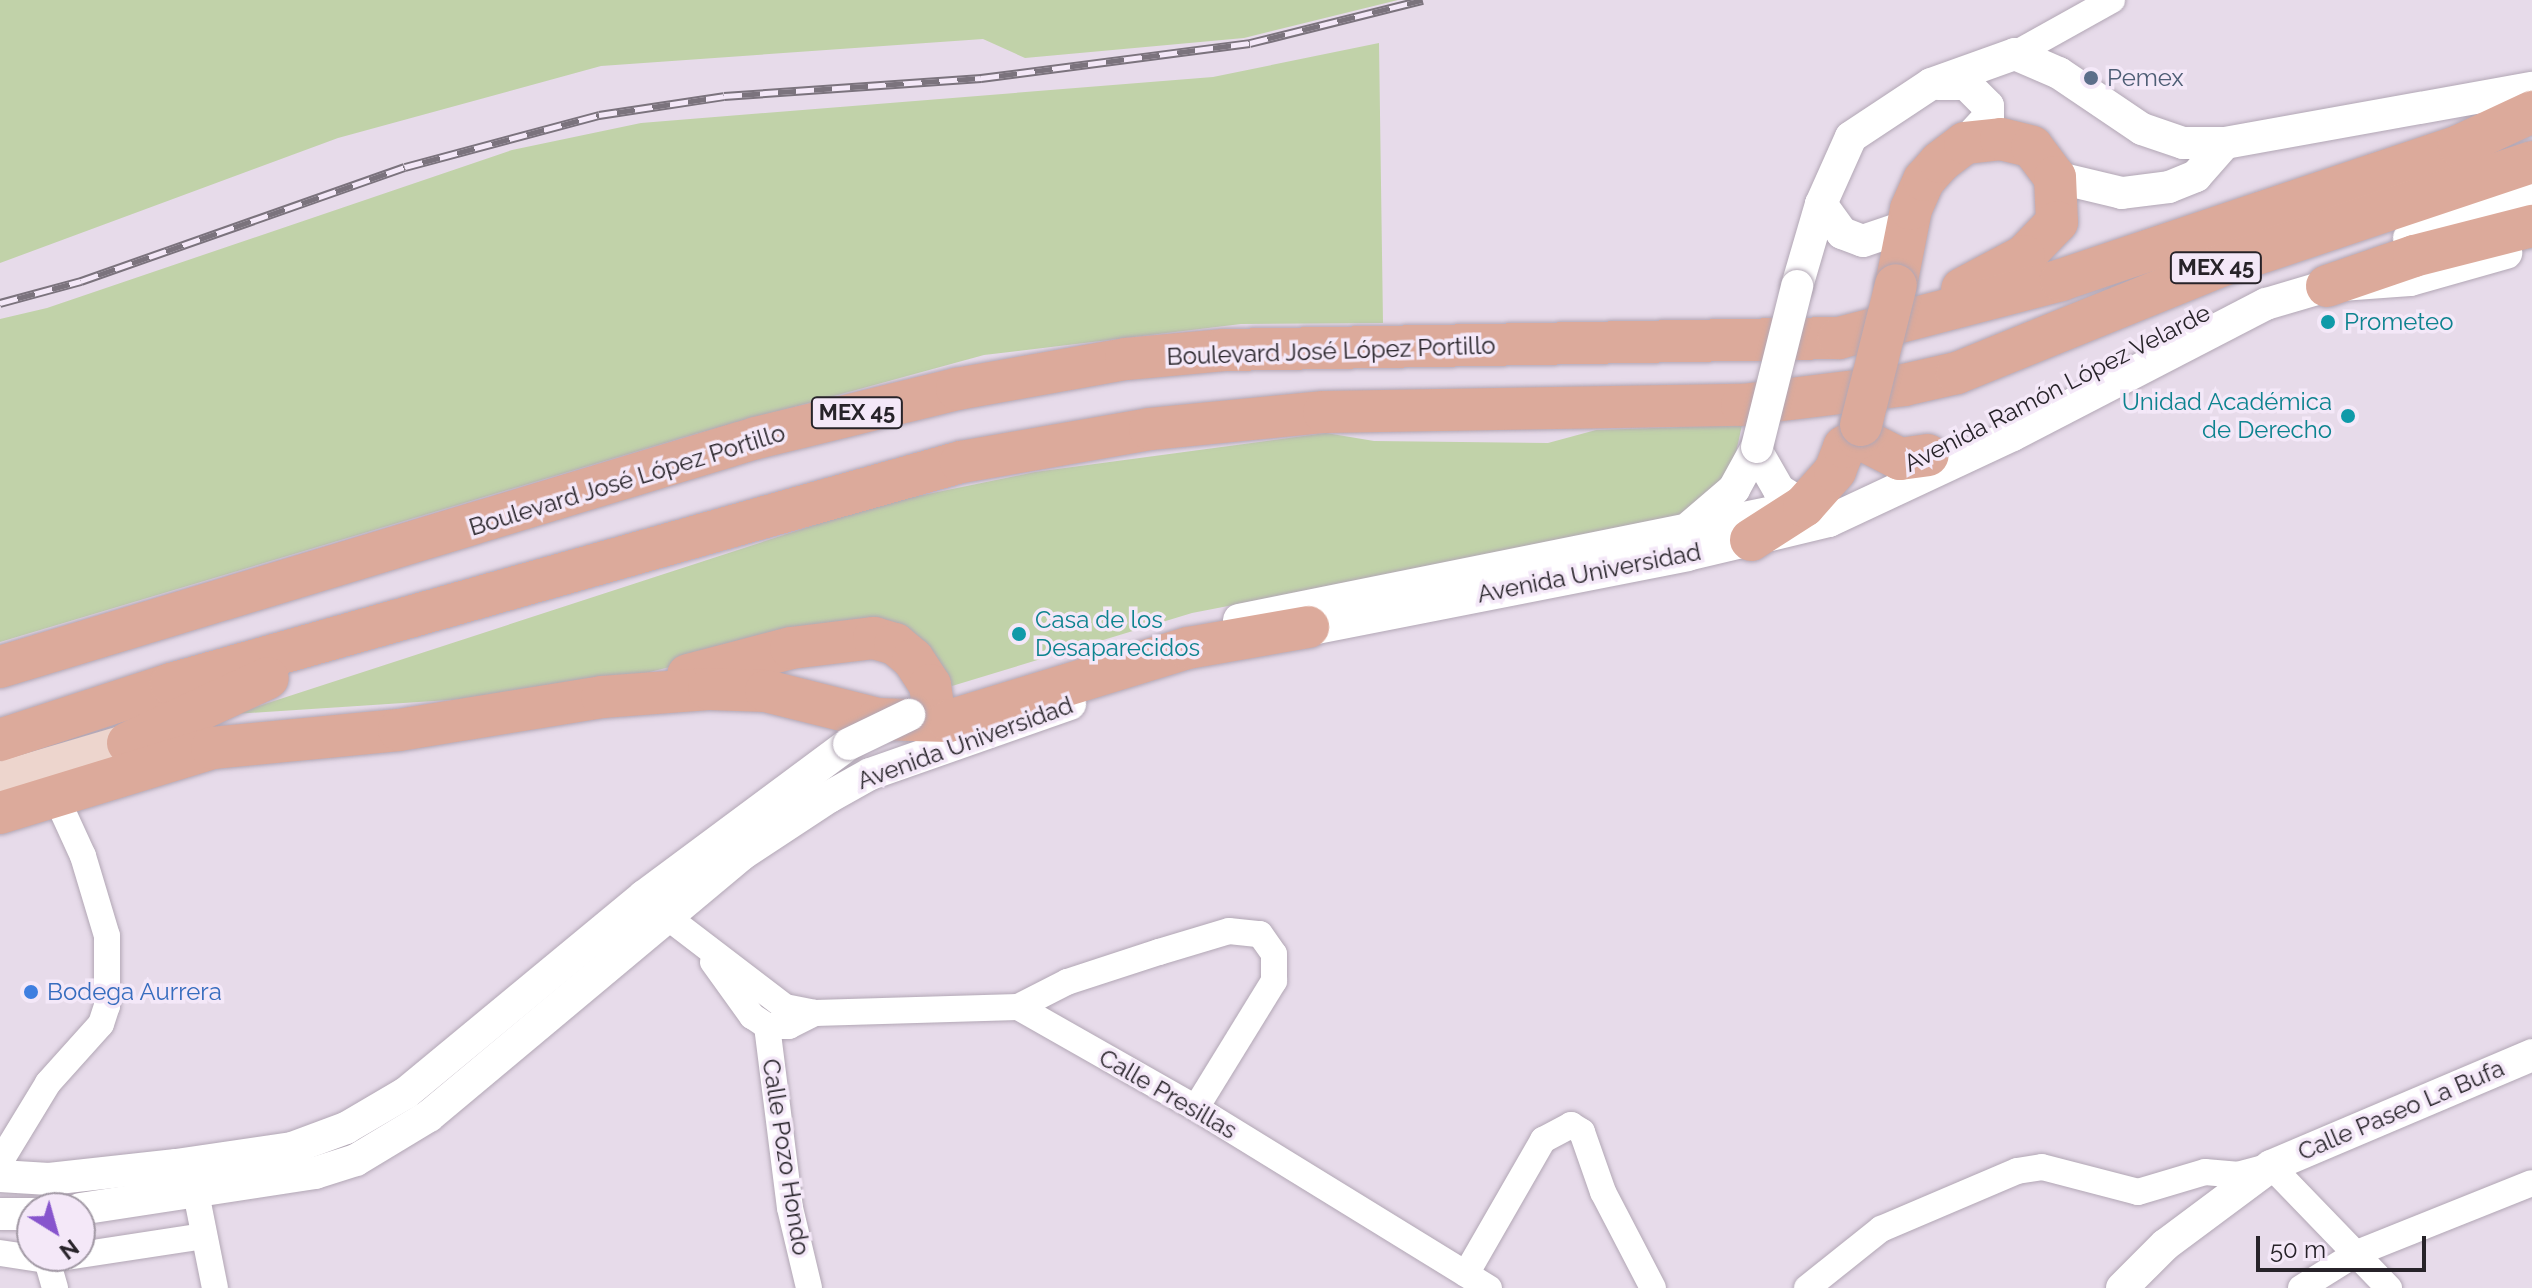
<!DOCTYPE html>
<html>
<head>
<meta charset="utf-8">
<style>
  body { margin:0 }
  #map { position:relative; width:2532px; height:1288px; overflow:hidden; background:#e7dbea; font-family:Raleway,sans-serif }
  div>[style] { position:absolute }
  .green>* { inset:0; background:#c1d2a9 }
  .roads { filter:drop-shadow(0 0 2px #b2a7b5) drop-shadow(0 0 2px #b2a7b5) }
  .minor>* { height:26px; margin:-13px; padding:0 13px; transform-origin:13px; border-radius:13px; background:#fff }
  .tertiary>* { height:32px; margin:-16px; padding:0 16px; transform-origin:16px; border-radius:16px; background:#fff }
  .secondary>* { height:38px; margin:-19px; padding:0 19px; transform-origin:19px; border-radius:19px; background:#edd5cd }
  .primary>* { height:42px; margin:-21px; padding:0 21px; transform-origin:21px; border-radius:21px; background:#dcaa9b }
  .rail>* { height:9px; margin-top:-4.5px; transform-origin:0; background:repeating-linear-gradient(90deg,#f4e8f8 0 18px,#7b737d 0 36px); box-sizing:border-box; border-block:2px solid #7b737d }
  .bridges { filter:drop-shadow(0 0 2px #b2a7b5) drop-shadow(0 0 2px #b2a7b5) }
  .tertiary-bridge>* { height:32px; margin:-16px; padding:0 16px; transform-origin:16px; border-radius:16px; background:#fff }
  .primary-bridge>* { height:42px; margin:-21px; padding:0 21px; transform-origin:21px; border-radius:21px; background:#dcaa9b }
  .dots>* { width:22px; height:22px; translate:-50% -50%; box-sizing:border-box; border:4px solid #f4e8f8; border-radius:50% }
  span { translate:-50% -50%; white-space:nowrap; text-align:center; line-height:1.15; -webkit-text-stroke:7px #f4e8f8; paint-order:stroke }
  .shield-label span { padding:2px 6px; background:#f4e8f8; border:2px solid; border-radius:6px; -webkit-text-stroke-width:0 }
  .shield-label { font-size:22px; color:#272329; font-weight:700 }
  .service-label { font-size:24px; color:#4e5e75 }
  .left { translate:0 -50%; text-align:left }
  .culture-label { font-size:24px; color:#0d838f }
  .right { translate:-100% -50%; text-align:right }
  .street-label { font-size:24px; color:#272329 }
  .shop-label { font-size:24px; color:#366cbe }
  .north { position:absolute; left:16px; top:1192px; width:80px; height:80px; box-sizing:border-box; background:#f4e8f8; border:2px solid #a299a5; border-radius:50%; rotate:143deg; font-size:22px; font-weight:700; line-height:32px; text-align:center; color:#272329 }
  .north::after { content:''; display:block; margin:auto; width:28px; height:36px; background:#8755cd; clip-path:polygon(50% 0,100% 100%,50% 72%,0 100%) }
  .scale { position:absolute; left:2256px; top:1236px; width:170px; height:36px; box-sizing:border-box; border:4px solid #272329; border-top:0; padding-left:10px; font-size:24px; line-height:28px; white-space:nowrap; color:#272329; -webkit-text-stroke:6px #f4e8f8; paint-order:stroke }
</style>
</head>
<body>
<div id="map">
  <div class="green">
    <i style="clip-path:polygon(0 0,1398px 0,1244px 38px,1025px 58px,983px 39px,601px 66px,338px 138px,0 263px)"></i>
    <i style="clip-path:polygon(1379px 43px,1383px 323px,1241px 324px,984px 355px,695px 434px,0 642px,0 319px,47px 308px,512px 150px,641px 123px,1213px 77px)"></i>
    <i style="clip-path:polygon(1742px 425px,1733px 467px,1682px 518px,1192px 613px,952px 686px,939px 668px,856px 622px,633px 676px,480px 698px,234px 714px,879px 504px,1035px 472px,1326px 433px,1374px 441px,1548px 443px,1596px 430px)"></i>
  </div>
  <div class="roads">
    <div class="minor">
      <i style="left:2015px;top:54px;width:111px;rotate:-29.1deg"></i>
      <i style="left:653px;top:906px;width:166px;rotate:37.4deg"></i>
      <i style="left:785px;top:1007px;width:31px;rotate:11deg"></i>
      <i style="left:815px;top:1013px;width:203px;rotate:-1.7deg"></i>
      <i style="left:1018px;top:1007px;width:205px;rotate:29.6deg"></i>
      <i style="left:1196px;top:1108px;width:344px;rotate:31.6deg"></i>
      <i style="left:713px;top:962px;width:67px;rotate:54.2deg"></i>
      <i style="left:752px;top:1016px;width:18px;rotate:34deg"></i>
      <i style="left:767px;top:1026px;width:22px"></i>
      <i style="left:789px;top:1026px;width:29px;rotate:-27deg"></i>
      <i style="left:1018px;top:1007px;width:55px;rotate:-27deg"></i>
      <i style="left:1067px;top:982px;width:97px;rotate:-18.1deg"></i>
      <i style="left:1159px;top:952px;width:73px;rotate:-16.7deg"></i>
      <i style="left:1229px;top:931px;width:31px;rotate:6deg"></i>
      <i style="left:1260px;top:934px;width:24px;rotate:55deg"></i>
      <i style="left:1274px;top:954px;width:27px;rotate:90deg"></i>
      <i style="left:1274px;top:981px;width:149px;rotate:121.6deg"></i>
      <i style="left:767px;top:1026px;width:183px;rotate:82.8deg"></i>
      <i style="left:790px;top:1208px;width:82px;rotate:76.6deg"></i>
      <i style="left:0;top:1162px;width:92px;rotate:-58.7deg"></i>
      <i style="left:48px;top:1083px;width:79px;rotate:-48.1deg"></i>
      <i style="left:101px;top:1024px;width:19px;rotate:-72deg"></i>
      <i style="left:107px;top:1006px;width:70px;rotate:-90deg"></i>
      <i style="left:107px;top:936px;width:84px;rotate:-106.7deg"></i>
      <i style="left:83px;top:856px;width:65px;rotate:-114.6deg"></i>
      <i style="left:196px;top:1193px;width:97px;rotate:78.7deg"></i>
      <i style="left:0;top:1253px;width:48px;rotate:8.5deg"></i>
      <i style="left:47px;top:1260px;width:158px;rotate:-8.7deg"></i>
      <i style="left:47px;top:1260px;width:29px;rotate:74deg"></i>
      <i style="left:1466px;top:1274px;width:155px;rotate:-60.1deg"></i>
      <i style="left:1543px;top:1140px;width:32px;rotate:-28deg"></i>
      <i style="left:1571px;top:1125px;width:13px;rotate:32deg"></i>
      <i style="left:1582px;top:1132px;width:64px;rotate:70.7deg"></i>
      <i style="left:1603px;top:1192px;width:108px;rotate:62.5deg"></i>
      <i style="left:1807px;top:1288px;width:95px;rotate:-38.6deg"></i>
      <i style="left:1881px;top:1229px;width:148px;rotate:-23.1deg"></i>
      <i style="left:2017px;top:1171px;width:25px;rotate:-9deg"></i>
      <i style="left:2042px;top:1167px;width:99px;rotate:14.6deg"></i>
      <i style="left:2138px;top:1192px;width:70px;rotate:-16.6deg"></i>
      <i style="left:2205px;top:1172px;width:32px;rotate:5deg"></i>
      <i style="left:2237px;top:1175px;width:35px;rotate:-15deg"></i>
      <i style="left:2271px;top:1166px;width:170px;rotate:46deg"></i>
      <i style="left:2301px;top:1288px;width:66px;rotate:-32deg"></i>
      <i style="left:2357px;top:1253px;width:188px;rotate:-21.8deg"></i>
    </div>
    <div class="tertiary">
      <i style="left:1938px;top:84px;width:28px"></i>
      <i style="left:1966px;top:84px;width:31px;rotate:45deg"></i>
      <i style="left:1988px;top:106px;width:12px;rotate:90deg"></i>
      <i style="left:1988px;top:118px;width:34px;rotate:133deg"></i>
      <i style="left:2055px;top:177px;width:69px;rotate:13.4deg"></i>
      <i style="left:2122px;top:193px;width:47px;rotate:-7.3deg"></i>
      <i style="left:2169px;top:187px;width:29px;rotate:-22deg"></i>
      <i style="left:2196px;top:176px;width:44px;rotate:-48.7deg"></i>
      <i style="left:1821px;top:204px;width:36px;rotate:54deg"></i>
      <i style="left:1842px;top:233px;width:22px;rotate:21deg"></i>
      <i style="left:1863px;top:241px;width:46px;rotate:-18.8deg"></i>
      <i style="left:2409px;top:238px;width:129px;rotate:-17.6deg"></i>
      <i style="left:1797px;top:286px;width:85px;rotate:-73.7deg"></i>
      <i style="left:1821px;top:204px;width:73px;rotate:-65.9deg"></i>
      <i style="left:1851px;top:137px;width:96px;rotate:-33.5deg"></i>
      <i style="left:1931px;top:84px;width:89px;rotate:-19.7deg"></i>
      <i style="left:2015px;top:54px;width:48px;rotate:23.4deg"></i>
      <i style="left:2059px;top:73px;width:100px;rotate:34deg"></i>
      <i style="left:2142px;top:129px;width:43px;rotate:18.9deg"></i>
      <i style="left:2183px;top:143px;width:42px"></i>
      <i style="left:2225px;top:143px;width:312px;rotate:-10.2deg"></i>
      <i style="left:1756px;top:450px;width:46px;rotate:60.1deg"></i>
      <i style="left:1779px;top:490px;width:38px;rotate:32deg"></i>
      <i style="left:1691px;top:526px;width:57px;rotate:-40.7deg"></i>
      <i style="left:1734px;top:489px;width:48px;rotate:-61.3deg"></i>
      <i style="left:1239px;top:620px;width:565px;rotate:-11.43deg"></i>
      <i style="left:1286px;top:634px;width:409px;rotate:-11.1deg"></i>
      <i style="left:1687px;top:555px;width:146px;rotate:-13.5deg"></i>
      <i style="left:1829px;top:521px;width:203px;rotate:-25.1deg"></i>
      <i style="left:2013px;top:435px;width:285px;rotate:-27.4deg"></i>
      <i style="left:2266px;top:304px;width:64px;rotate:-16.4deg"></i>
      <i style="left:2327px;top:286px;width:83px;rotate:-4.1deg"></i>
      <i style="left:2410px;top:280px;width:100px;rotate:-15.7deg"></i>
      <i style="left:0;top:1176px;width:49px;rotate:3.5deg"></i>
      <i style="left:49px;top:1179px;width:128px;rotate:-6.3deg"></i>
      <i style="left:176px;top:1165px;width:117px;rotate:-8.3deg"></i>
      <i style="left:292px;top:1148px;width:58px;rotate:-20.3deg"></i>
      <i style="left:346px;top:1128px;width:69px;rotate:-30.3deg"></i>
      <i style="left:406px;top:1093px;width:309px;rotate:-39.6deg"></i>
      <i style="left:644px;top:896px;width:255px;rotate:-36.6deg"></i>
      <i style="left:80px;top:1209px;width:238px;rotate:-8.7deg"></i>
      <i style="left:315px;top:1173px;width:43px;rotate:-17.6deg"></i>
      <i style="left:356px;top:1160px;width:85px;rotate:-31.1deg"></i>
      <i style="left:429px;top:1116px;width:407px;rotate:-39.9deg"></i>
      <i style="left:741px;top:855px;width:105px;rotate:-33.4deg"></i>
      <i style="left:829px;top:797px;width:47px;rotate:-29.3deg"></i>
      <i style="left:870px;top:774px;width:212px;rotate:-19.3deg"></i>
      <i style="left:0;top:1214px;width:32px"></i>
      <i style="left:2122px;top:1288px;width:61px;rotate:-45deg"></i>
      <i style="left:2165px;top:1245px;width:132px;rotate:-36.7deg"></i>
      <i style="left:2271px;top:1166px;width:284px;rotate:-23deg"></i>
    </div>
    <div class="secondary">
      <i style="left:0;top:781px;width:134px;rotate:-16.5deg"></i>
      <i style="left:128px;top:743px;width:32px;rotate:-4deg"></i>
    </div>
    <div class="primary">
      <i style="left:1896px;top:285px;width:77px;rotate:-78.8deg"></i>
      <i style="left:1911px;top:209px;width:32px;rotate:-66deg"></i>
      <i style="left:1924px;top:180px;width:24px;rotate:-48deg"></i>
      <i style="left:1940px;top:162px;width:31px;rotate:-37deg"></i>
      <i style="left:1965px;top:143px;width:36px;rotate:-6deg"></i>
      <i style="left:2001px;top:139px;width:32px;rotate:14deg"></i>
      <i style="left:2032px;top:147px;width:38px;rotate:53deg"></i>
      <i style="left:2055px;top:177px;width:45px;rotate:87.5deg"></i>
      <i style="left:2057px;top:222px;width:47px;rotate:134.1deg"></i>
      <i style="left:2024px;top:256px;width:70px;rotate:152deg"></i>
      <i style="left:2327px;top:286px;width:92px;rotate:-19deg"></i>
      <i style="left:2414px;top:256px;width:122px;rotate:-14.3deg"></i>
      <i style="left:1859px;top:438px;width:46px;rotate:27.1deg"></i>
      <i style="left:1900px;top:459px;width:28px;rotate:-8deg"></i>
      <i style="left:1751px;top:540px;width:63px;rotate:-32.7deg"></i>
      <i style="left:1804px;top:506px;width:47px;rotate:-48.5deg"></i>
      <i style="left:1835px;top:471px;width:26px;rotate:-69deg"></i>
      <i style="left:1844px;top:447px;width:17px;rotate:-31deg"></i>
      <i style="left:1859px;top:438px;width:13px;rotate:-81deg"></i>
      <i style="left:0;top:667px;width:790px;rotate:-16.85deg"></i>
      <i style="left:756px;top:438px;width:207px;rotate:-13.7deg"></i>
      <i style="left:957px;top:389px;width:172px;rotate:-10.1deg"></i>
      <i style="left:1126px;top:359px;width:99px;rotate:-5.2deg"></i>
      <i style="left:1225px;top:350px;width:614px;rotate:-1.12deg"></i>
      <i style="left:1839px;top:338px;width:229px;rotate:-14.6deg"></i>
      <i style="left:2061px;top:280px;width:420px;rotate:-18.6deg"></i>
      <i style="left:2459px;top:146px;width:81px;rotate:-25deg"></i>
      <i style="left:688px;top:675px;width:106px;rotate:-14.7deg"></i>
      <i style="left:791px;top:648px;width:84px;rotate:-6.9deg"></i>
      <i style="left:874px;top:638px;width:22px;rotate:16deg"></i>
      <i style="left:895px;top:644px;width:23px;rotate:40deg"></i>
      <i style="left:913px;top:659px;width:31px;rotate:57deg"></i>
      <i style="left:930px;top:685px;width:22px;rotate:82deg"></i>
      <i style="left:0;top:740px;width:180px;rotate:-18.1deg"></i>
      <i style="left:171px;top:684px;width:821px;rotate:-15.7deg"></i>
      <i style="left:961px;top:462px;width:192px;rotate:-9.9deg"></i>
      <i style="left:1150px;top:429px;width:175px;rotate:-5.6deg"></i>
      <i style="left:1324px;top:412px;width:418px;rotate:-1deg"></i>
      <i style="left:1742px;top:405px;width:163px;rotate:-7deg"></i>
      <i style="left:1904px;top:385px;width:54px;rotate:-12.8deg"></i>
      <i style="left:1957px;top:373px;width:282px;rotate:-22.1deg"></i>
      <i style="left:2218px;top:267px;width:331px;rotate:-18.5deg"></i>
      <i style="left:128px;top:743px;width:154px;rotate:-24.9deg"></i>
      <i style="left:0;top:813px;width:222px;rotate:-17deg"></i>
      <i style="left:212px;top:748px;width:188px;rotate:-5.5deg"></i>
      <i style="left:399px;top:730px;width:206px;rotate:-9.2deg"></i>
      <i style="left:602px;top:697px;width:107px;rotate:-4.3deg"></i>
      <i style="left:709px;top:689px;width:57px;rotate:2deg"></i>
      <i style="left:766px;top:691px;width:115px;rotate:14deg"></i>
      <i style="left:878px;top:719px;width:71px;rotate:1.6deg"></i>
      <i style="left:949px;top:721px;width:250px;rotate:-17deg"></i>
      <i style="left:1188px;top:648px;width:122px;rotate:-9.9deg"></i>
    </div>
  </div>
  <div class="rail">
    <i style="left:0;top:303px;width:84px;rotate:-15.2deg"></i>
    <i style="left:81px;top:281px;width:343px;rotate:-19.4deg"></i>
    <i style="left:405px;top:167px;width:201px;rotate:-15deg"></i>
    <i style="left:599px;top:115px;width:126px;rotate:-8.6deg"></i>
    <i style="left:724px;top:96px;width:258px;rotate:-4deg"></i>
    <i style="left:981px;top:78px;width:271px;rotate:-7.4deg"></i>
    <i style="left:1250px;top:43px;width:178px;rotate:-14deg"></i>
  </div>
  <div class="bridges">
    <div class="tertiary-bridge">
      <i style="left:1757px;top:447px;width:166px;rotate:-76deg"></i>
      <i style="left:849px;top:744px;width:67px;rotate:-25.8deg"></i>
    </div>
    <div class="primary-bridge">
      <i style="left:1861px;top:425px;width:144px;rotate:-76deg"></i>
    </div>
  </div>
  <div class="dots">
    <i style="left:2091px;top:78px;background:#5c6f8a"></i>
    <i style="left:2328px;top:322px;background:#0f9aa8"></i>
    <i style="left:2348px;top:416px;background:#0f9aa8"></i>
    <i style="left:1019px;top:634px;background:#0f9aa8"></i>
    <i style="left:31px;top:992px;background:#3f7fe0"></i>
  </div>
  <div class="shield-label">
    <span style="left:2216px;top:268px">MEX 45</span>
    <span style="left:857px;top:413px">MEX 45</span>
  </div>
  <div class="service-label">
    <span class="left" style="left:2107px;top:78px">Pemex</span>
  </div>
  <div class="culture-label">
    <span class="left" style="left:2344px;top:322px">Prometeo</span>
    <span class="right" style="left:2332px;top:416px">Unidad Académica<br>de Derecho</span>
    <span class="left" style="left:1035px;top:634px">Casa de los<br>Desaparecidos</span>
  </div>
  <div class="street-label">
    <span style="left:1331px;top:351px;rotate:-2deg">Boulevard José López Portillo</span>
    <span style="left:2057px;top:388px;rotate:-27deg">Avenida Ramón López Velarde</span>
    <span style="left:627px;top:480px;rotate:-17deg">Boulevard José López Portillo</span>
    <span style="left:1589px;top:573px;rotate:-11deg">Avenida Universidad</span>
    <span style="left:965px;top:743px;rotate:-20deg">Avenida Universidad</span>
    <span style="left:1168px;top:1094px;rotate:30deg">Calle Presillas</span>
    <span style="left:2401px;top:1110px;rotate:-23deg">Calle Paseo La Bufa</span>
    <span style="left:786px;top:1157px;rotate:81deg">Calle Pozo Hondo</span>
  </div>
  <div class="shop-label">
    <span class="left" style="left:47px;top:992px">Bodega Aurrera</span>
  </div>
  <div class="north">N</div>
  <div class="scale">50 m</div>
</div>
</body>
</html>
